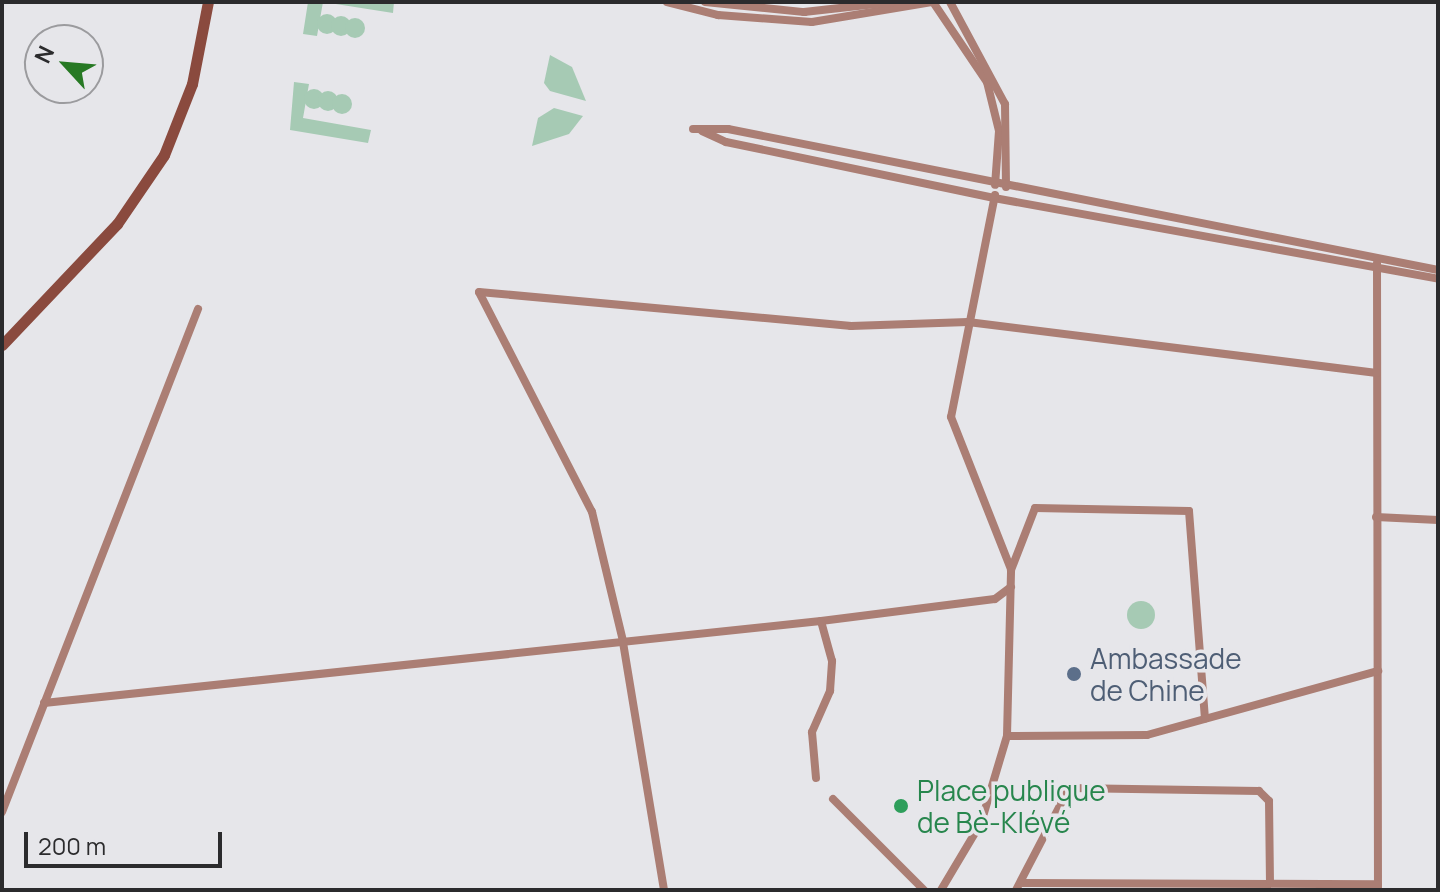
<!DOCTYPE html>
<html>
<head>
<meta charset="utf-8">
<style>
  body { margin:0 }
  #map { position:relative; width:1440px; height:892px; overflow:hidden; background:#e6e6ea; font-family:Manrope,sans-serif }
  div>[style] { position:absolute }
  .green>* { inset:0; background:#a6cab4 }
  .round { border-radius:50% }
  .street>* { height:8px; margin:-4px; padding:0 4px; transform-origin:4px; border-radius:4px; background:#ab7e74 }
  .secondary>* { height:11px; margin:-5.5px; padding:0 5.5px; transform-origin:5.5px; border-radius:5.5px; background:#8a4a3e }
  .dots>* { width:22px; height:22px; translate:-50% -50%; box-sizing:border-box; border:4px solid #e6e6ea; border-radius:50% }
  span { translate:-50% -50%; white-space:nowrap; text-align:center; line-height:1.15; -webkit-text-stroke:7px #e6e6ea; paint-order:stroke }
  .service-label { font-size:28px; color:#4e5e75 }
  .left { translate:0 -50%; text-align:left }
  .leisure-label { font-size:28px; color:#27864d }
  .frame { position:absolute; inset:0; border:4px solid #2b2b2d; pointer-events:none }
  .north { position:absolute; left:24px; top:24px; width:80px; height:80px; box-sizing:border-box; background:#e6e6ea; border:2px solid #9b9b9e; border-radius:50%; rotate:296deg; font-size:22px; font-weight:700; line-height:32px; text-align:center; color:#2b2b2d }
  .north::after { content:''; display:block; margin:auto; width:28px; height:36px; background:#277924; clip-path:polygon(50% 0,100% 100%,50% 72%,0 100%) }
  .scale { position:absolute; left:24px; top:832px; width:198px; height:36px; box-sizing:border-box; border:4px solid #2b2b2d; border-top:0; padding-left:10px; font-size:24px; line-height:28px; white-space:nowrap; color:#2b2b2d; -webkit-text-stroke:6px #e6e6ea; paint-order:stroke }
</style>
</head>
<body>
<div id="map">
  <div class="green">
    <i style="clip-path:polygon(308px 2px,394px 2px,393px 13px,323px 2px,317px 36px,303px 34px)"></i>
    <i class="round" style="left:317px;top:14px;width:20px;height:20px"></i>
    <i class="round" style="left:331px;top:16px;width:20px;height:20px"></i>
    <i class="round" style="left:345px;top:18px;width:20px;height:20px"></i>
    <i style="clip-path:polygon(550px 55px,572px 67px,586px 101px,550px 91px,544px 83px)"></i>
    <i style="clip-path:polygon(294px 82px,309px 84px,303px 118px,371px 130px,368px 143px,290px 130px)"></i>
    <i class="round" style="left:304px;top:89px;width:20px;height:20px"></i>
    <i class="round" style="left:318px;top:91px;width:20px;height:20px"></i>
    <i class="round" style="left:332px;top:94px;width:20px;height:20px"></i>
    <i style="clip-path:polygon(554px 108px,583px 116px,569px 134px,532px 146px,538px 118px)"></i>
    <i class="round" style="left:1127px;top:601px;width:28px;height:28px"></i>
  </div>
  <div class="street">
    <i style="left:667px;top:2px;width:53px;rotate:14.3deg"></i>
    <i style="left:718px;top:15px;width:94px;rotate:4.3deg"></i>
    <i style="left:812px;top:22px;width:123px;rotate:-9.4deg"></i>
    <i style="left:933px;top:2px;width:97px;rotate:56deg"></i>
    <i style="left:987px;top:82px;width:50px;rotate:76.2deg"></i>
    <i style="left:999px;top:131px;width:54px;rotate:94.2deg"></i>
    <i style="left:705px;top:2px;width:100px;rotate:5.8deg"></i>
    <i style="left:804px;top:12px;width:90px;rotate:-6.4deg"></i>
    <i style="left:950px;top:2px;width:116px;rotate:61.7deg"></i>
    <i style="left:1005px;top:104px;width:83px;rotate:89.3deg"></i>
    <i style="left:693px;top:129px;width:35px"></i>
    <i style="left:728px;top:129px;width:724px;rotate:11.23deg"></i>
    <i style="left:702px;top:131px;width:26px;rotate:25deg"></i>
    <i style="left:726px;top:142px;width:274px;rotate:11.8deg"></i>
    <i style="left:994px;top:198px;width:451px;rotate:10.3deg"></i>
    <i style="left:995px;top:195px;width:226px;rotate:101.2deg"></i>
    <i style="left:951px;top:417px;width:163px;rotate:68.5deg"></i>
    <i style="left:1377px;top:263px;width:627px;rotate:89.91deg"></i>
    <i style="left:1376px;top:517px;width:62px;rotate:2.8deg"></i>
    <i style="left:44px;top:703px;width:781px;rotate:-6.02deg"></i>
    <i style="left:821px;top:621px;width:175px;rotate:-7.2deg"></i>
    <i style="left:995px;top:599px;width:20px;rotate:-37deg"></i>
    <i style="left:1007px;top:736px;width:140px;rotate:-0.4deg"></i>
    <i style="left:1147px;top:735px;width:240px;rotate:-15.5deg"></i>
    <i style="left:816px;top:778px;width:46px;rotate:-95deg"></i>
    <i style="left:812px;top:732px;width:45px;rotate:-66.3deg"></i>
    <i style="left:830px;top:691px;width:30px;rotate:-86deg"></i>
    <i style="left:832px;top:661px;width:41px;rotate:-105.4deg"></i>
    <i style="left:833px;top:799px;width:129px;rotate:45deg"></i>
    <i style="left:2px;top:812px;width:540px;rotate:-68.71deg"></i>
    <i style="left:1021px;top:883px;width:357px;rotate:0.2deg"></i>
    <i style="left:664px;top:890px;width:252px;rotate:-99.4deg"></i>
    <i style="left:623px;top:641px;width:133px;rotate:-103.5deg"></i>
    <i style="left:592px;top:512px;width:247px;rotate:-117.2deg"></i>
    <i style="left:479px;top:292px;width:374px;rotate:5.2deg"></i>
    <i style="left:851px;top:326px;width:117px;rotate:-2deg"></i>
    <i style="left:968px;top:322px;width:412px;rotate:7.1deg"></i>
    <i style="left:941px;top:890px;width:78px;rotate:-59.2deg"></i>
    <i style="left:981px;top:823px;width:91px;rotate:-73.4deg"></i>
    <i style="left:1007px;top:736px;width:166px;rotate:-88.6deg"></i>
    <i style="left:1011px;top:570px;width:66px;rotate:-68.8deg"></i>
    <i style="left:1035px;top:508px;width:154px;rotate:1.1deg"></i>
    <i style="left:1189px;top:511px;width:208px;rotate:85.6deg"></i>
    <i style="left:1016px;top:890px;width:115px;rotate:-62.5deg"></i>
    <i style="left:1069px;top:788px;width:190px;rotate:0.9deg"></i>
    <i style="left:1259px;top:791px;width:14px;rotate:45deg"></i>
    <i style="left:1269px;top:801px;width:80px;rotate:89.3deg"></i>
  </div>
  <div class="secondary">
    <i style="left:2px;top:345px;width:167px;rotate:-46.5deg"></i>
    <i style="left:117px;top:224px;width:83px;rotate:-55.7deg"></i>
    <i style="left:164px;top:155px;width:76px;rotate:-68.5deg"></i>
    <i style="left:192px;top:84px;width:84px;rotate:-79deg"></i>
  </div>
  <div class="dots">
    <i style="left:1074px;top:674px;background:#5c6f8a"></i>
    <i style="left:901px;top:806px;background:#2e9e5b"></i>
  </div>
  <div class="service-label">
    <span class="left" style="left:1090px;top:674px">Ambassade<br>de Chine</span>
  </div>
  <div class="leisure-label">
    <span class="left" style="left:917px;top:806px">Place publique<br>de Bè-Klévé</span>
  </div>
  <div class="frame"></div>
  <div class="north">N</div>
  <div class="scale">200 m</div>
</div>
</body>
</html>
